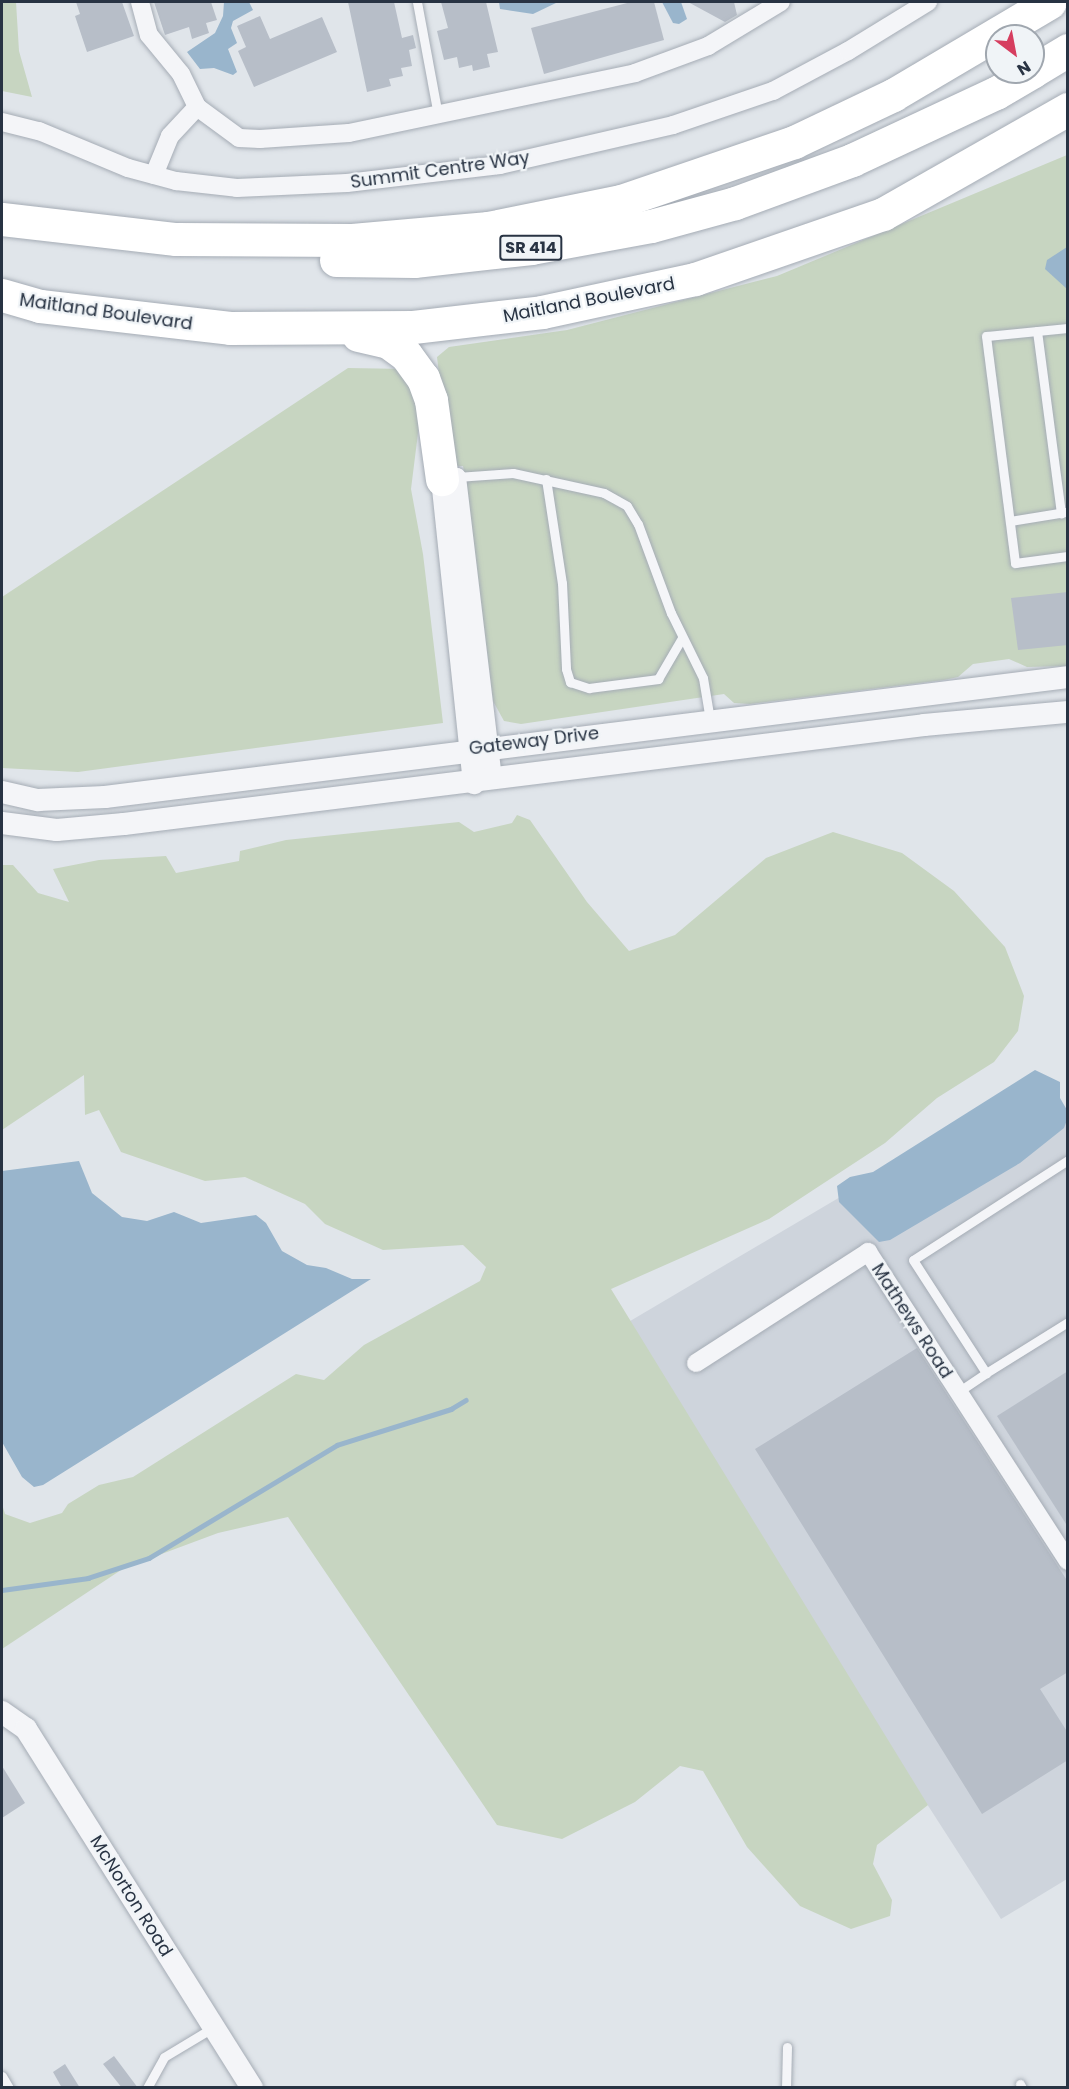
<!DOCTYPE html>
<html>
<head>
<meta charset="utf-8">
<style>
  body { margin:0 }
  #map { position:relative; width:1069px; height:2089px; overflow:hidden; background:#e0e5ea; font-family:Poppins,sans-serif }
  div>[style] { position:absolute }
  .built>* { inset:0; background:#ced4dc }
  .green>* { inset:0; background:#c7d5c1 }
  .water>* { inset:0; background:#99b5cc }
  .stream>* { height:4.5px; margin:-2.25px; padding:0 2.25px; transform-origin:2.25px; border-radius:2.25px; background:#99b5cc }
  .building>* { inset:0; background:#b7bec8 }
  .roads { filter:drop-shadow(0 0 2px #a5acb5) drop-shadow(0 0 2px #a5acb5) }
  .service>* { height:9px; margin:-4.5px; padding:0 4.5px; transform-origin:4.5px; border-radius:4.5px; background:#f4f5f8 }
  .minor>* { height:18px; margin:-9px; padding:0 9px; transform-origin:9px; border-radius:9px; background:#f4f5f8 }
  .tertiary>* { height:22px; margin:-11px; padding:0 11px; transform-origin:11px; border-radius:11px; background:#f4f5f8 }
  .motorway>* { height:33px; margin:-16.5px; padding:0 16.5px; transform-origin:16.5px; border-radius:16.5px; background:#fff }
  span { translate:-50% -50%; white-space:nowrap; text-align:center; line-height:1.15; -webkit-text-stroke:4.5px #f0f4f7; paint-order:stroke }
  .shield-label span { padding:2px 4px; background:#f0f4f7; border:2px solid; border-radius:4px; -webkit-text-stroke-width:0 }
  .shield-label { font-size:16px; color:#283343; font-weight:700 }
  .street-label { font-size:18px; color:#283343 }
  .frame { position:absolute; inset:0; border:3px solid #283343; pointer-events:none }
  .north { position:absolute; left:985px; top:24px; width:60px; height:60px; box-sizing:border-box; background:#f0f4f7; border:2px solid #a0a7af; border-radius:50%; rotate:148deg; font-size:16px; font-weight:700; line-height:24px; text-align:center; color:#283343 }
  .north::after { content:''; display:block; margin:auto; width:21px; height:27px; background:#d63e5f; clip-path:polygon(50% 0,100% 100%,50% 72%,0 100%) }
</style>
</head>
<body>
<div id="map">
  <div class="built">
    <i style="clip-path:polygon(1067px 1112px,1067px 1879px,1001px 1919px,620px 1327px,852px 1190px)"></i>
  </div>
  <div class="green">
    <i style="clip-path:polygon(2px 2px,16px 2px,19px 51px,32px 97px,2px 91px)"></i>
    <i style="clip-path:polygon(1067px 155px,1067px 666px,1027px 667px,1009px 659px,973px 664px,958px 677px,944px 680px,750px 704px,734px 703px,724px 694px,521px 724px,504px 721px,493px 701px,467px 487px,463px 466px,450px 466px,437px 357px,449px 347px,567px 330px,777px 276px)"></i>
    <i style="clip-path:polygon(348px 368px,406px 369px,422px 401px,411px 489px,423px 554px,443px 723px,78px 772px,2px 768px,2px 597px)"></i>
    <i style="clip-path:polygon(517px 815px,530px 820px,587px 902px,629px 951px,675px 935px,766px 858px,833px 832px,902px 853px,954px 891px,1005px 947px,1024px 996px,1018px 1031px,994px 1062px,937px 1098px,885px 1143px,769px 1219px,611px 1289px,928px 1805px,877px 1845px,873px 1864px,892px 1900px,890px 1916px,851px 1929px,800px 1906px,747px 1847px,703px 1771px,680px 1766px,635px 1802px,562px 1839px,497px 1825px,288px 1517px,218px 1533px,124px 1568px,2px 1649px,2px 1504px,5px 1514px,30px 1523px,62px 1513px,68px 1504px,99px 1485px,133px 1477px,296px 1374px,324px 1380px,364px 1345px,480px 1281px,486px 1267px,463px 1245px,383px 1250px,325px 1224px,305px 1204px,245px 1177px,205px 1181px,121px 1152px,99px 1110px,85px 1115px,84px 1075px,2px 1130px,2px 865px,13px 865px,38px 893px,69px 902px,53px 869px,99px 860px,166px 856px,176px 873px,239px 861px,240px 851px,286px 840px,459px 822px,474px 832px,512px 823px)"></i>
  </div>
  <div class="water">
    <i style="clip-path:polygon(224px 2px,249px 2px,253px 10px,233px 21px,231px 28px,237px 43px,228px 49px,237px 72px,233px 75px,214px 68px,200px 69px,187px 52px,215px 33px,223px 16px)"></i>
    <i style="clip-path:polygon(499px 2px,558px 2px,533px 14px,500px 9px)"></i>
    <i style="clip-path:polygon(662px 2px,681px 2px,687px 19px,679px 24px,673px 23px)"></i>
    <i style="clip-path:polygon(1067px 247px,1067px 289px,1045px 269px,1047px 260px)"></i>
    <i style="clip-path:polygon(1035px 1070px,1060px 1082px,1060px 1098px,1067px 1110px,1067px 1120px,1064px 1128px,1020px 1163px,890px 1240px,879px 1242px,839px 1202px,837px 1186px,850px 1177px,873px 1172px)"></i>
    <i style="clip-path:polygon(79px 1161px,92px 1193px,122px 1217px,147px 1221px,174px 1212px,201px 1223px,256px 1215px,266px 1223px,282px 1251px,307px 1265px,326px 1268px,352px 1279px,371px 1279px,43px 1485px,34px 1487px,22px 1477px,2px 1442px,2px 1171px)"></i>
  </div>
  <div class="stream">
    <i style="left:2px;top:1590px;width:87px;rotate:-7.9deg"></i>
    <i style="left:88px;top:1578px;width:64px;rotate:-18.2deg"></i>
    <i style="left:149px;top:1558px;width:219px;rotate:-31deg"></i>
    <i style="left:337px;top:1445px;width:120px;rotate:-17.5deg"></i>
    <i style="left:451px;top:1409px;width:17px;rotate:-31deg"></i>
  </div>
  <div class="building">
    <i style="clip-path:polygon(76px 2px,122px 2px,134px 36px,87px 52px,75px 16px,80px 14px)"></i>
    <i style="clip-path:polygon(154px 2px,211px 2px,217px 20px,206px 23px,209px 33px,192px 39px,189px 27px,165px 35px)"></i>
    <i style="clip-path:polygon(348px 2px,394px 2px,402px 38px,413px 35px,416px 48px,409px 50px,412px 66px,401px 68px,403px 76px,389px 79px,391px 86px,367px 92px)"></i>
    <i style="clip-path:polygon(441px 2px,486px 2px,498px 52px,487px 54px,490px 67px,473px 71px,472px 65px,459px 68px,457px 57px,444px 60px,437px 31px,448px 28px)"></i>
    <i style="clip-path:polygon(631px 2px,654px 2px,664px 40px,544px 74px,531px 28px)"></i>
    <i style="clip-path:polygon(688px 2px,734px 2px,737px 15px,725px 22px)"></i>
    <i style="clip-path:polygon(260px 16px,270px 39px,322px 17px,337px 52px,254px 87px,238px 51px,246px 47px,237px 26px)"></i>
    <i style="clip-path:polygon(1068px 592px,1068px 645px,1018px 650px,1011px 598px)"></i>
    <i style="clip-path:polygon(917px 1348px,1068px 1582px,1068px 1672px,1040px 1689px,1068px 1733px,1068px 1760px,982px 1814px,755px 1449px)"></i>
    <i style="clip-path:polygon(1068px 1371px,1068px 1527px,997px 1416px)"></i>
    <i style="clip-path:polygon(2px 1766px,25px 1803px,2px 1818px)"></i>
    <i style="clip-path:polygon(114px 2056px,138px 2088px,122px 2088px,103px 2064px)"></i>
    <i style="clip-path:polygon(65px 2064px,80px 2088px,62px 2088px,53px 2072px)"></i>
  </div>
  <div class="roads">
    <div class="service">
      <i style="left:417px;top:2px;width:115px;rotate:79.5deg"></i>
      <i style="left:1068px;top:328px;width:82px;rotate:174.4deg"></i>
      <i style="left:986px;top:336px;width:229px;rotate:82.7deg"></i>
      <i style="left:1015px;top:563px;width:53px;rotate:-7.5deg"></i>
      <i style="left:1037px;top:331px;width:184px;rotate:82.5deg"></i>
      <i style="left:457px;top:477px;width:56px;rotate:-4.1deg"></i>
      <i style="left:513px;top:473px;width:93px;rotate:12.4deg"></i>
      <i style="left:604px;top:493px;width:26px;rotate:29deg"></i>
      <i style="left:627px;top:506px;width:21px;rotate:59deg"></i>
      <i style="left:638px;top:524px;width:95px;rotate:69.7deg"></i>
      <i style="left:671px;top:613px;width:72px;rotate:63.8deg"></i>
      <i style="left:703px;top:678px;width:43px;rotate:80.5deg"></i>
      <i style="left:546px;top:479px;width:105px;rotate:81.3deg"></i>
      <i style="left:562px;top:583px;width:86px;rotate:87.3deg"></i>
      <i style="left:566px;top:669px;width:14px;rotate:73deg"></i>
      <i style="left:570px;top:682px;width:20px;rotate:18deg"></i>
      <i style="left:589px;top:688px;width:70px;rotate:-7.4deg"></i>
      <i style="left:658px;top:679px;width:48px;rotate:-59.7deg"></i>
      <i style="left:1010px;top:521px;width:56px;rotate:-9.3deg"></i>
      <i style="left:1068px;top:1160px;width:184px;rotate:147.2deg"></i>
      <i style="left:913px;top:1260px;width:135px;rotate:57.1deg"></i>
      <i style="left:986px;top:1373px;width:97px;rotate:-31.9deg"></i>
      <i style="left:958px;top:1392px;width:34px;rotate:-34deg"></i>
      <i style="left:2px;top:2076px;width:14px;rotate:60deg"></i>
      <i style="left:1020px;top:2084px;width:4px;rotate:63deg"></i>
      <i style="left:147px;top:2088px;width:35px;rotate:-61deg"></i>
      <i style="left:164px;top:2057px;width:58px;rotate:-31deg"></i>
      <i style="left:786px;top:2088px;width:41px;rotate:-88.6deg"></i>
    </div>
    <div class="minor">
      <i style="left:140px;top:2px;width:34px;rotate:75deg"></i>
      <i style="left:149px;top:35px;width:50px;rotate:50.6deg"></i>
      <i style="left:181px;top:74px;width:37px;rotate:64deg"></i>
      <i style="left:197px;top:107px;width:52px;rotate:36.4deg"></i>
      <i style="left:239px;top:138px;width:21px;rotate:3deg"></i>
      <i style="left:260px;top:139px;width:89px;rotate:-3.9deg"></i>
      <i style="left:349px;top:133px;width:292px;rotate:-11.8deg"></i>
      <i style="left:635px;top:73px;width:78px;rotate:-20.3deg"></i>
      <i style="left:708px;top:46px;width:85px;rotate:-31.1deg"></i>
      <i style="left:2px;top:122px;width:38px;rotate:14deg"></i>
      <i style="left:39px;top:131px;width:96px;rotate:22.6deg"></i>
      <i style="left:128px;top:168px;width:50px;rotate:15.2deg"></i>
      <i style="left:176px;top:181px;width:61px;rotate:6.5deg"></i>
      <i style="left:237px;top:188px;width:110px;rotate:-2.6deg"></i>
      <i style="left:347px;top:183px;width:154px;rotate:-6.7deg"></i>
      <i style="left:500px;top:165px;width:178px;rotate:-13deg"></i>
      <i style="left:673px;top:125px;width:106px;rotate:-18.8deg"></i>
      <i style="left:773px;top:91px;width:85px;rotate:-28.1deg"></i>
      <i style="left:848px;top:51px;width:94px;rotate:-31.5deg"></i>
      <i style="left:154px;top:175px;width:42px;rotate:-67.7deg"></i>
      <i style="left:170px;top:136px;width:40px;rotate:-47deg"></i>
      <i style="left:442px;top:479px;width:15px;rotate:-8deg"></i>
      <i style="left:457px;top:477px;width:305px;rotate:83.2deg"></i>
      <i style="left:696px;top:1363px;width:205px;rotate:-32.8deg"></i>
      <i style="left:868px;top:1252px;width:368px;rotate:57.1deg"></i>
    </div>
    <div class="tertiary">
      <i style="left:442px;top:479px;width:306px;rotate:84deg"></i>
      <i style="left:2px;top:792px;width:37px;rotate:13deg"></i>
      <i style="left:38px;top:800px;width:67px;rotate:-2.6deg"></i>
      <i style="left:105px;top:797px;width:970px;rotate:-7.1deg"></i>
      <i style="left:2px;top:823px;width:55px;rotate:7.3deg"></i>
      <i style="left:57px;top:830px;width:67px;rotate:-5.1deg"></i>
      <i style="left:124px;top:824px;width:806px;rotate:-7.05deg"></i>
      <i style="left:924px;top:725px;width:145px;rotate:-5.2deg"></i>
      <i style="left:2px;top:1712px;width:29px;rotate:35deg"></i>
      <i style="left:26px;top:1729px;width:424px;rotate:57.8deg"></i>
    </div>
    <div class="motorway">
      <i style="left:1033px;top:71px;width:41px;rotate:-31deg"></i>
      <i style="left:2px;top:219px;width:175px;rotate:6.6deg"></i>
      <i style="left:176px;top:239px;width:176px;rotate:0.3deg"></i>
      <i style="left:352px;top:240px;width:137px;rotate:-5deg"></i>
      <i style="left:488px;top:228px;width:136px;rotate:-11.5deg"></i>
      <i style="left:621px;top:201px;width:183px;rotate:-18.8deg"></i>
      <i style="left:794px;top:142px;width:110px;rotate:-25.4deg"></i>
      <i style="left:893px;top:95px;width:182px;rotate:-30.6deg"></i>
      <i style="left:336px;top:260px;width:78px;rotate:0.7deg"></i>
      <i style="left:414px;top:261px;width:118px;rotate:-6.3deg"></i>
      <i style="left:531px;top:248px;width:122px;rotate:-10.4deg"></i>
      <i style="left:651px;top:226px;width:87px;rotate:-15.3deg"></i>
      <i style="left:735px;top:203px;width:125px;rotate:-20.2deg"></i>
      <i style="left:852px;top:160px;width:159px;rotate:-25deg"></i>
      <i style="left:996px;top:93px;width:42px;rotate:-30.3deg"></i>
      <i style="left:2px;top:295px;width:40px;rotate:16deg"></i>
      <i style="left:40px;top:306px;width:191px;rotate:6.6deg"></i>
      <i style="left:230px;top:328px;width:183px;rotate:-0.3deg"></i>
      <i style="left:413px;top:327px;width:130px;rotate:-6.6deg"></i>
      <i style="left:542px;top:312px;width:157px;rotate:-12.2deg"></i>
      <i style="left:695px;top:279px;width:199px;rotate:-19.1deg"></i>
      <i style="left:883px;top:214px;width:213px;rotate:-29.6deg"></i>
      <i style="left:358px;top:335px;width:31px;rotate:13deg"></i>
      <i style="left:388px;top:342px;width:22px;rotate:36deg"></i>
      <i style="left:406px;top:355px;width:29px;rotate:54deg"></i>
      <i style="left:423px;top:378px;width:23px;rotate:70deg"></i>
      <i style="left:431px;top:400px;width:80px;rotate:82.1deg"></i>
    </div>
  </div>
  <div class="shield-label">
    <span style="left:531px;top:248px">SR 414</span>
  </div>
  <div class="street-label">
    <span style="left:440px;top:170px;rotate:-8deg">Summit Centre Way</span>
    <span style="left:589px;top:300px;rotate:-11deg">Maitland Boulevard</span>
    <span style="left:106px;top:312px;rotate:8deg">Maitland Boulevard</span>
    <span style="left:534px;top:741px;rotate:-7deg">Gateway Drive</span>
    <span style="left:912px;top:1321px;rotate:57deg">Mathews Road</span>
    <span style="left:131px;top:1896px;rotate:58deg">McNorton Road</span>
  </div>
  <div class="frame"></div>
  <div class="north">N</div>
</div>
</body>
</html>
